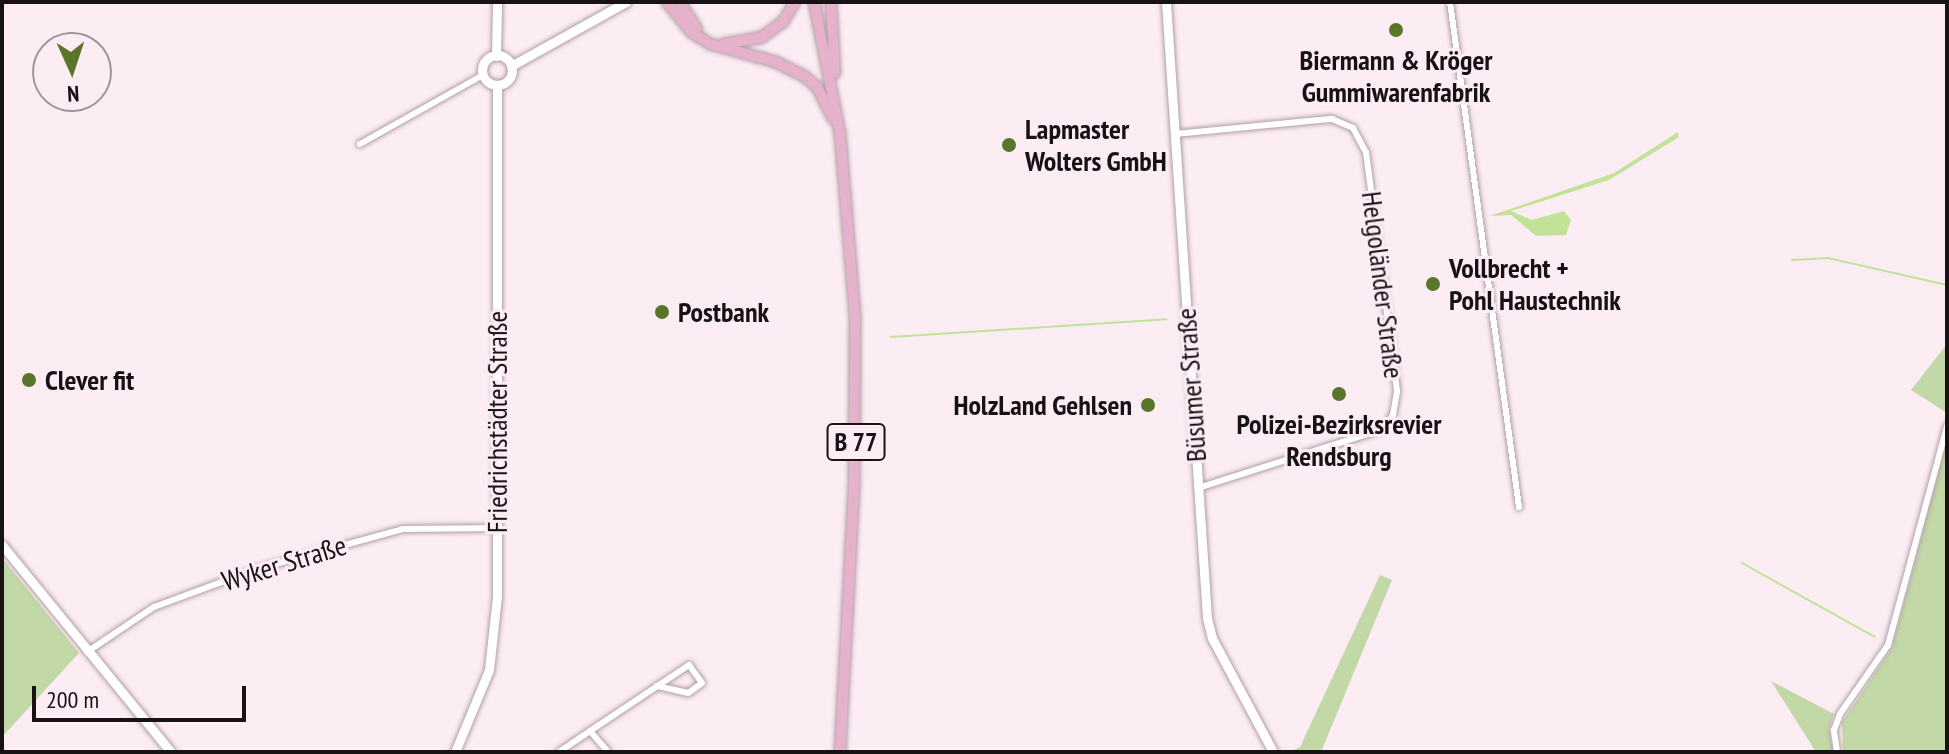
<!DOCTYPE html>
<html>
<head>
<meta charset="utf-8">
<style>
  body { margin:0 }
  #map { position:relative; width:1949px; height:754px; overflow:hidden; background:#fcecf3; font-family:"PT Sans Narrow",sans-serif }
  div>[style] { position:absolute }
  .green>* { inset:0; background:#c2d8a7 }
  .water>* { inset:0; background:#c2e397 }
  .stream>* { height:2px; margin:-1px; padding:0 1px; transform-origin:1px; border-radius:1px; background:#c2e397 }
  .roads { filter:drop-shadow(0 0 2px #b29fa7) drop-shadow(0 0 2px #b29fa7) }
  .street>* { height:6px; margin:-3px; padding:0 3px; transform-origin:3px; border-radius:3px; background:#fff }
  .secondary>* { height:9px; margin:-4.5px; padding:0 4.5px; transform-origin:4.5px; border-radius:4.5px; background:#fff }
  .secondary>.ring { margin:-4.5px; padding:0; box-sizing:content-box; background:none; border:9px solid #fff; border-radius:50% }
  .primary>* { height:10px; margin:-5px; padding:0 5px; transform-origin:5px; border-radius:5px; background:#e6b1cb }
  .dots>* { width:22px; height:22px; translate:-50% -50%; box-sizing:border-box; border:4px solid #fcecf3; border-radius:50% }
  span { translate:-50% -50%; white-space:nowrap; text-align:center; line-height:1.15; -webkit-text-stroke:6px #fcecf3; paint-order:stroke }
  .shield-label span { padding:2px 6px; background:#fcecf3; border:2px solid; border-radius:6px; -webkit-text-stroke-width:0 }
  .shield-label { font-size:26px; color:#181215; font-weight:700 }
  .poi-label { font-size:28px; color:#181215; font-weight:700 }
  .left { translate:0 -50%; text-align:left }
  .right { translate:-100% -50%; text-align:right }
  .street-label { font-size:28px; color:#181215 }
  .frame { position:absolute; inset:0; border:4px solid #181215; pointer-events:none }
  .north { position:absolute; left:32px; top:32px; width:80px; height:80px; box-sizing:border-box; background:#fcecf3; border:2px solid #a1959a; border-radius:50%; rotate:177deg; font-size:22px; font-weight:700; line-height:32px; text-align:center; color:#181215 }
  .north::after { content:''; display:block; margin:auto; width:28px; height:36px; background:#59762b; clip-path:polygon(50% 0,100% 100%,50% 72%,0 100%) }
  .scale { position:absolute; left:32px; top:686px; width:214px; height:36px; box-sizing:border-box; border:4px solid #181215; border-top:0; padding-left:10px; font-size:24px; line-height:28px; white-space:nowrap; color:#181215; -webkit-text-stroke:6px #fcecf3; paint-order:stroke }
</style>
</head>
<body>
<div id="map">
  <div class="green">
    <i style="clip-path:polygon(1947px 344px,1947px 413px,1911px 390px)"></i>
    <i style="clip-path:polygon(1947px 440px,1947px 752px,1843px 752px,1842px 722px,1892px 648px)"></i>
    <i style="clip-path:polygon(2px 558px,79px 653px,2px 737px)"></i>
    <i style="clip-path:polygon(1380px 575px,1392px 580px,1321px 752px,1289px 752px,1300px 747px)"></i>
    <i style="clip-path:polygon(1771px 681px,1834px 714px,1829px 729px,1833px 752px,1816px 752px)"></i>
  </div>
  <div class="water">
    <i style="clip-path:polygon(1678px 132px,1679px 137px,1609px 180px,1511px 211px,1532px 220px,1564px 211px,1571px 220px,1566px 235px,1536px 236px,1511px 215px,1490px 216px,1614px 173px)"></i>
  </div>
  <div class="stream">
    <i style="left:1792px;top:260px;width:36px;rotate:-3deg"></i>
    <i style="left:1828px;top:258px;width:122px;rotate:12.8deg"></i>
    <i style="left:891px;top:337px;width:276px;rotate:-3.7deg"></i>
    <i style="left:1742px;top:563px;width:152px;rotate:29.1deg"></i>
  </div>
  <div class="roads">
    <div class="street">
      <i style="left:1450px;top:2px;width:510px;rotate:82.22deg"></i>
      <i style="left:1175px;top:134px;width:158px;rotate:-5.5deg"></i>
      <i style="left:1332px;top:119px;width:23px;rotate:23deg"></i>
      <i style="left:1353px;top:128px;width:27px;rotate:62deg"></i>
      <i style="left:1366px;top:152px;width:242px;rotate:82.6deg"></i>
      <i style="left:1397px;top:392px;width:23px;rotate:100deg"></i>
      <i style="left:1393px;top:415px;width:17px;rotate:126deg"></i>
      <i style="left:1383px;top:429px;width:194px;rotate:162.3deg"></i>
      <i style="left:360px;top:144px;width:141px;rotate:-29.3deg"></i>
      <i style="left:87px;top:652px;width:81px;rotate:-33.9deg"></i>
      <i style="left:154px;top:607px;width:110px;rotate:-20.3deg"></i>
      <i style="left:257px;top:569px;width:151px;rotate:-15.3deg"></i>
      <i style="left:403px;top:529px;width:95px;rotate:-0.6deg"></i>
      <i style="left:590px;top:731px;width:28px;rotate:49deg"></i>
      <i style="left:559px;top:752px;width:37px;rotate:-34deg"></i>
      <i style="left:590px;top:731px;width:119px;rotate:-33.7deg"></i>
      <i style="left:689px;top:665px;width:22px;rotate:54deg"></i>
      <i style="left:702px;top:683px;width:17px;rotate:144deg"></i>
      <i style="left:688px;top:693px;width:32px;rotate:-167deg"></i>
      <i style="left:1837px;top:752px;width:22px;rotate:-98deg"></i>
      <i style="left:1834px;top:730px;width:17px;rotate:-69deg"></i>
      <i style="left:1840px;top:714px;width:84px;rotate:-55.2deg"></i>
      <i style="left:1888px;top:645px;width:227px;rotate:-74.9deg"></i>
    </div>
    <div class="secondary">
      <i style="left:1166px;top:2px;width:617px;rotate:86.19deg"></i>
      <i style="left:1207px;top:618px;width:21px;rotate:76deg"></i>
      <i style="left:1212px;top:638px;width:129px;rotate:61.8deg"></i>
      <i class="ring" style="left:482px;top:55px;width:21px;height:21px"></i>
      <i style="left:496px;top:56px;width:54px;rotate:-88.9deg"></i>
      <i style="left:511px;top:66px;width:132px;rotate:-29.1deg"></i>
      <i style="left:2px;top:545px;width:267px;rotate:50.8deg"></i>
      <i style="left:455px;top:752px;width:89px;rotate:-67.5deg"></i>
      <i style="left:489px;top:670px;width:74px;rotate:-83.8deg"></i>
      <i style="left:497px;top:596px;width:511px;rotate:-90deg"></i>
    </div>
    <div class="primary">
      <i style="left:667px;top:2px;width:38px;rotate:51deg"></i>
      <i style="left:691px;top:32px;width:22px;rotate:32deg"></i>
      <i style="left:710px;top:44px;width:68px;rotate:15.3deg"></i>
      <i style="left:776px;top:62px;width:31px;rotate:27deg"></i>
      <i style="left:804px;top:76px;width:17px;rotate:40deg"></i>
      <i style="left:817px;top:87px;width:36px;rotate:63deg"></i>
      <i style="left:680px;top:2px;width:31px;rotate:58deg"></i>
      <i style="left:814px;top:2px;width:134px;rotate:78.8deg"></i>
      <i style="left:840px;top:133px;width:185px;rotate:85.3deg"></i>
      <i style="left:855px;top:317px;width:169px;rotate:90.3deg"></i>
      <i style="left:854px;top:486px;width:266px;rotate:93deg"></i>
      <i style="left:831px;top:2px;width:71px;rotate:86.8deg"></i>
      <i style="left:724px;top:44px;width:39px;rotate:-10deg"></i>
      <i style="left:762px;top:37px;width:26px;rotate:-36deg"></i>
      <i style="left:783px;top:22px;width:23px;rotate:-59deg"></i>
    </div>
  </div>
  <div class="dots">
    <i style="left:1396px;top:30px;background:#59762b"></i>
    <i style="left:1009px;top:145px;background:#59762b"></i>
    <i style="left:1433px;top:284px;background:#59762b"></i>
    <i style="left:662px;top:312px;background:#59762b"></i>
    <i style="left:29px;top:380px;background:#59762b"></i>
    <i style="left:1339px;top:394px;background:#59762b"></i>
    <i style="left:1148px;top:405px;background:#59762b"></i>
  </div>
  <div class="shield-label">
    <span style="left:856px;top:442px">B 77</span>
  </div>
  <div class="poi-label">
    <span style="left:1396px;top:76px">Biermann &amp; Kröger<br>Gummiwarenfabrik</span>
    <span class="left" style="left:1025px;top:145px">Lapmaster<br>Wolters GmbH</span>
    <span class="left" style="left:1449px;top:284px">Vollbrecht +<br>Pohl Haustechnik</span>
    <span class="left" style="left:678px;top:312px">Postbank</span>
    <span class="left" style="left:45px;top:380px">Clever fit</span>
    <span class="right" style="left:1132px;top:405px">HolzLand Gehlsen</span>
    <span style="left:1339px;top:440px">Polizei-Bezirksrevier<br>Rendsburg</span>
  </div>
  <div class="street-label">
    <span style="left:1383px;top:285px;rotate:83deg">Helgoländer Straße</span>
    <span style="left:1191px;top:385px;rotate:-94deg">Büsumer Straße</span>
    <span style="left:497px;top:422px;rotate:-90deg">Friedrichstädter Straße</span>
    <span style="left:284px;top:563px;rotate:-17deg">Wyker Straße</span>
  </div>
  <div class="frame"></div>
  <div class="north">N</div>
  <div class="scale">200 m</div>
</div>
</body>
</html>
